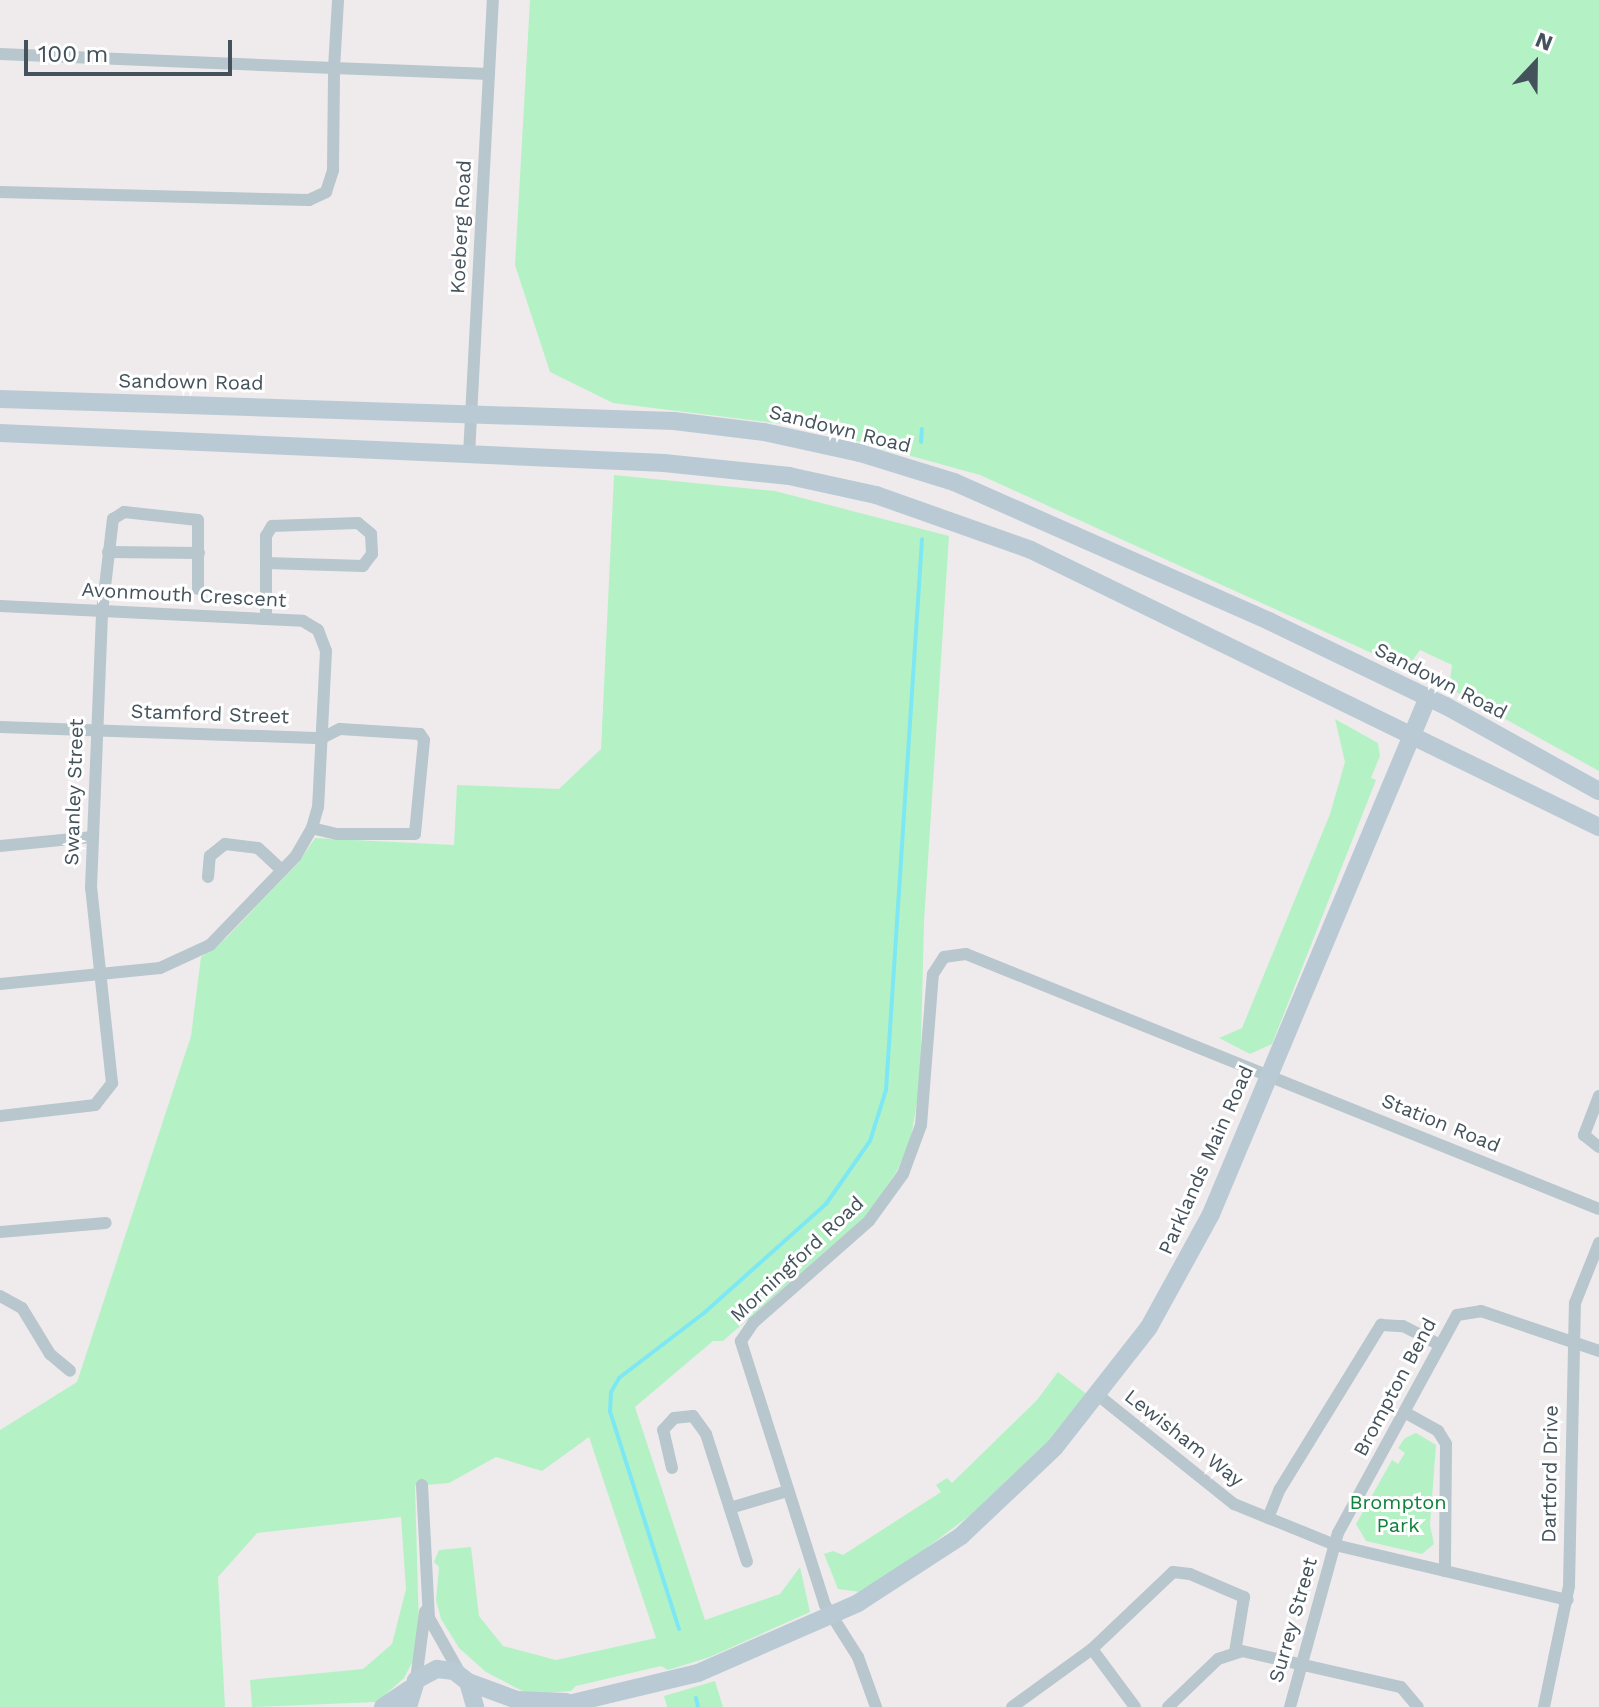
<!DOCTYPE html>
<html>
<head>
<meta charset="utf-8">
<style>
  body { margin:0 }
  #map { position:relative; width:1599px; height:1707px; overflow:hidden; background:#efebec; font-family:"Work Sans",sans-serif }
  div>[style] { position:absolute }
  .green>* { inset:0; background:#b4f2c5 }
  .stream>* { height:4px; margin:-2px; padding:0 2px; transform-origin:2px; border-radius:2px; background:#7de8f3 }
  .street>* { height:12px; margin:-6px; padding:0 6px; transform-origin:6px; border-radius:6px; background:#b8c6cd }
  .secondary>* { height:18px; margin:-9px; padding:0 9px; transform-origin:9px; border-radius:9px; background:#bacad5 }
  span { translate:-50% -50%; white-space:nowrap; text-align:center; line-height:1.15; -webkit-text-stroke:6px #fff; paint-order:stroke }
  .street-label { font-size:20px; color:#43525b }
  .park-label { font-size:20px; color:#0e823b }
  .north { position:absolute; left:1495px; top:24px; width:80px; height:80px; -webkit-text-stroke:6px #fff; paint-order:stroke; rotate:22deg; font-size:22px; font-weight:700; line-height:32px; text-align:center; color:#43525b }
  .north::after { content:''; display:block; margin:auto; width:28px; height:36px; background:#43525b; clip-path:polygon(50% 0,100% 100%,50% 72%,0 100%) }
  .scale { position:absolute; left:24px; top:40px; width:208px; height:36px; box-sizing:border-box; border:4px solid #43525b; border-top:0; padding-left:10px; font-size:24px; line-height:28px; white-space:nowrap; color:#43525b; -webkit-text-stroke:6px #fff; paint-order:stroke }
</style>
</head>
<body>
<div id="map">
  <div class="green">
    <i style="clip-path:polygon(530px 0,1599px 0,1599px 771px,1449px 688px,1452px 665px,1420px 650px,1412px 661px,1387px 660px,980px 475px,806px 427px,613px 403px,550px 372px,515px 265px)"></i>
    <i style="clip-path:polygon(614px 475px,775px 491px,949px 536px,924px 922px,920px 1084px,911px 1138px,897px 1171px,868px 1214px,723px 1341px,713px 1341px,635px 1407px,705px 1620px,780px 1594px,800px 1567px,810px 1612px,710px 1657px,668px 1670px,661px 1666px,576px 1686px,571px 1691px,528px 1694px,486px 1672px,459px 1648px,441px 1619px,436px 1600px,439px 1567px,434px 1562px,439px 1550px,471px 1547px,479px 1616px,503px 1646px,556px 1660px,656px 1638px,589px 1437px,542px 1471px,496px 1457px,449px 1483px,415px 1486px,419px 1629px,414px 1659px,404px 1678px,377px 1702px,252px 1707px,250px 1680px,363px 1669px,392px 1644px,406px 1589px,401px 1517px,257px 1533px,218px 1577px,225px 1707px,0 1707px,0 1430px,77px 1382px,191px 1036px,201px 957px,225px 939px,299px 862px,315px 838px,454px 845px,457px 785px,559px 789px,601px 749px)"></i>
    <i style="clip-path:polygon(1335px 719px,1378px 743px,1380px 756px,1371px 778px,1376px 780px,1272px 1044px,1250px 1054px,1219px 1038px,1242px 1028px,1330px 814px,1345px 762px)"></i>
    <i style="clip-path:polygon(1058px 1372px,1089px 1396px,1050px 1440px,969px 1516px,908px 1562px,860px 1592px,838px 1589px,824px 1554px,833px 1551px,843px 1555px,941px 1492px,936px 1485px,947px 1478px,952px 1483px,1037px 1400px)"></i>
    <i style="clip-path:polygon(1416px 1433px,1436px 1445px,1430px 1525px,1434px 1544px,1422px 1554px,1366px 1541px,1356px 1524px,1392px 1460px,1398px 1464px,1405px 1453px,1398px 1448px,1405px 1438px)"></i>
    <i style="clip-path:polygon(715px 1681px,723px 1707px,667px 1707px,664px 1696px)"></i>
  </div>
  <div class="stream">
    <i style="left:921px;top:442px;width:13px;rotate:-86deg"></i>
    <i style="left:679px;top:1629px;width:229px;rotate:-107.6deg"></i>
    <i style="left:610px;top:1411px;width:19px;rotate:-87deg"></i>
    <i style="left:611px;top:1392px;width:16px;rotate:-60deg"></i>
    <i style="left:619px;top:1378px;width:107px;rotate:-37.4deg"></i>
    <i style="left:704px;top:1313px;width:164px;rotate:-41.8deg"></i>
    <i style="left:826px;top:1204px;width:77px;rotate:-55.1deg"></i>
    <i style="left:870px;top:1141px;width:53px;rotate:-72.6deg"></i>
    <i style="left:886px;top:1090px;width:552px;rotate:-86.26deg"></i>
    <i style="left:696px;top:1698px;width:9px;rotate:77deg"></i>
  </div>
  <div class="street">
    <i style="left:0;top:54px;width:334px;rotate:2.4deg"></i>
    <i style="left:334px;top:68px;width:68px;rotate:-86.6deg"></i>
    <i style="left:0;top:192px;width:309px;rotate:1.5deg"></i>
    <i style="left:309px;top:200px;width:19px;rotate:-25deg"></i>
    <i style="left:326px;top:192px;width:23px;rotate:-72deg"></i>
    <i style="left:333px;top:170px;width:102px;rotate:-89.4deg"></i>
    <i style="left:334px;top:68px;width:155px;rotate:2.2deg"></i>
    <i style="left:469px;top:455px;width:456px;rotate:-87deg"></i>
    <i style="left:108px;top:552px;width:91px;rotate:0.6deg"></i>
    <i style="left:0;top:606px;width:303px;rotate:2.8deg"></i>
    <i style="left:303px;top:621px;width:17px;rotate:31deg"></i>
    <i style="left:318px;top:630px;width:22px;rotate:69deg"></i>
    <i style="left:326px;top:651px;width:156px;rotate:92.9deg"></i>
    <i style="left:318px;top:807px;width:22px;rotate:106deg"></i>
    <i style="left:312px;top:828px;width:32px;rotate:120deg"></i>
    <i style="left:296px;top:856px;width:124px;rotate:134deg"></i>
    <i style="left:210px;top:945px;width:55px;rotate:155.3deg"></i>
    <i style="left:160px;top:968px;width:161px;rotate:174.3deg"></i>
    <i style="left:266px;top:619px;width:83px;rotate:-90deg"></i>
    <i style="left:266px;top:536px;width:12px;rotate:-59deg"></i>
    <i style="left:272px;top:526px;width:86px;rotate:-2deg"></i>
    <i style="left:358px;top:523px;width:17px;rotate:40deg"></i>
    <i style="left:371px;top:534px;width:20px;rotate:87deg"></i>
    <i style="left:372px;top:554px;width:15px;rotate:127deg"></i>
    <i style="left:363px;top:566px;width:97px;rotate:-178.2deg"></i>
    <i style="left:0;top:727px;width:322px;rotate:2deg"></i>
    <i style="left:322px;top:738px;width:20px;rotate:-27deg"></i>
    <i style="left:340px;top:729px;width:80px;rotate:3.6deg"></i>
    <i style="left:420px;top:734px;width:7px;rotate:56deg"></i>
    <i style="left:424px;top:740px;width:94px;rotate:95.5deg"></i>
    <i style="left:415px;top:834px;width:78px;rotate:180deg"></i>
    <i style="left:337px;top:834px;width:26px;rotate:-167deg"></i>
    <i style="left:0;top:846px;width:91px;rotate:-5.6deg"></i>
    <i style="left:208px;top:877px;width:21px;rotate:-85deg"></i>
    <i style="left:210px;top:856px;width:19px;rotate:-39deg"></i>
    <i style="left:225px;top:844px;width:33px;rotate:7deg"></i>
    <i style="left:258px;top:848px;width:33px;rotate:43deg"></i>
    <i style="left:1599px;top:1096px;width:42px;rotate:111deg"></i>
    <i style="left:1584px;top:1135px;width:19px;rotate:39deg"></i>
    <i style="left:0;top:1116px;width:96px;rotate:-6.6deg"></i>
    <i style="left:95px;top:1105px;width:28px;rotate:-52deg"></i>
    <i style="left:112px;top:1083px;width:196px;rotate:-96.1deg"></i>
    <i style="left:91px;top:888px;width:276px;rotate:-87.7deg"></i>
    <i style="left:102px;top:612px;width:94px;rotate:-83.3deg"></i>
    <i style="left:113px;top:519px;width:13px;rotate:-32deg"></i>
    <i style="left:124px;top:512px;width:74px;rotate:6.2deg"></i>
    <i style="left:198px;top:520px;width:69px;rotate:90deg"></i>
    <i style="left:0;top:1232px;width:106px;rotate:-4.9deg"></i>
    <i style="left:0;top:1296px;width:25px;rotate:29deg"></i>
    <i style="left:22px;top:1308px;width:54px;rotate:58.7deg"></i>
    <i style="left:50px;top:1354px;width:26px;rotate:40deg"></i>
    <i style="left:1099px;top:1396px;width:173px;rotate:38.7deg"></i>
    <i style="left:1234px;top:1504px;width:109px;rotate:22.1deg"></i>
    <i style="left:1335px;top:1545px;width:239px;rotate:13.3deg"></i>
    <i style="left:1406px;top:1413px;width:37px;rotate:29deg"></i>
    <i style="left:1438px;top:1431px;width:15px;rotate:58deg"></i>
    <i style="left:1446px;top:1444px;width:127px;rotate:90.5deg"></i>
    <i style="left:672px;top:1468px;width:39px;rotate:-103deg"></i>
    <i style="left:663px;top:1430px;width:16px;rotate:-47deg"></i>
    <i style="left:674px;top:1418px;width:19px;rotate:-6deg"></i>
    <i style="left:693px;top:1416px;width:22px;rotate:54deg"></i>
    <i style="left:706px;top:1434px;width:134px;rotate:72.2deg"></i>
    <i style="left:422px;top:1485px;width:133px;rotate:87deg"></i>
    <i style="left:429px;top:1618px;width:65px;rotate:60.7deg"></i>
    <i style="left:730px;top:1508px;width:59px;rotate:-16.6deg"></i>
    <i style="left:1268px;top:1518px;width:31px;rotate:-68deg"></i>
    <i style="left:1280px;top:1489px;width:193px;rotate:-58.4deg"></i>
    <i style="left:1381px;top:1325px;width:22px;rotate:3deg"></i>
    <i style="left:1403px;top:1326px;width:42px;rotate:27.2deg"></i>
    <i style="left:1092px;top:1649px;width:72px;rotate:53.4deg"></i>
    <i style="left:416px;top:1680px;width:69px;rotate:-82.5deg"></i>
    <i style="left:876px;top:1707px;width:53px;rotate:-109.8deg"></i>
    <i style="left:858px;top:1657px;width:62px;rotate:-122.4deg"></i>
    <i style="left:825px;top:1605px;width:277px;rotate:-107.7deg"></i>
    <i style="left:741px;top:1341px;width:22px;rotate:-56deg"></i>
    <i style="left:753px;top:1323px;width:154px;rotate:-41.3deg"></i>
    <i style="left:869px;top:1221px;width:58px;rotate:-54.1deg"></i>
    <i style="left:903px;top:1174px;width:52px;rotate:-69.8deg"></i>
    <i style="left:921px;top:1125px;width:151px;rotate:-85.5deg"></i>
    <i style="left:933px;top:974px;width:20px;rotate:-57deg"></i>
    <i style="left:944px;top:957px;width:22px;rotate:-8deg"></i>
    <i style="left:966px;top:954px;width:682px;rotate:21.94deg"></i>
    <i style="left:1012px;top:1707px;width:99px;rotate:-35.9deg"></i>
    <i style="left:1092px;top:1649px;width:112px;rotate:-43.5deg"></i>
    <i style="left:1173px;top:1572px;width:17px;rotate:7deg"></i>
    <i style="left:1190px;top:1574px;width:59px;rotate:23.1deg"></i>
    <i style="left:1244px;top:1597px;width:56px;rotate:99.3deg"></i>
    <i style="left:1168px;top:1707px;width:69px;rotate:-43.8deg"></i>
    <i style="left:1218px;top:1659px;width:25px;rotate:-18deg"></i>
    <i style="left:1242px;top:1651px;width:163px;rotate:12.8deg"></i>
    <i style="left:1401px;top:1687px;width:26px;rotate:50deg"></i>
    <i style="left:1290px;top:1707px;width:180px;rotate:-74.6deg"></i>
    <i style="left:1338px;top:1533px;width:248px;rotate:-61.4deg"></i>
    <i style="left:1457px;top:1315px;width:24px;rotate:-9deg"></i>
    <i style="left:1481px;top:1311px;width:125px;rotate:18.7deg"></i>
    <i style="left:1544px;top:1707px;width:124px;rotate:-78.3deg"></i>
    <i style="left:1569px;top:1586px;width:283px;rotate:-88.8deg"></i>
    <i style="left:1575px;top:1303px;width:65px;rotate:-68.2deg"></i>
  </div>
  <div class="secondary">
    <i style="left:0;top:399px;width:674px;rotate:1.87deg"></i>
    <i style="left:674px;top:421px;width:91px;rotate:7deg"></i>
    <i style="left:764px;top:432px;width:98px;rotate:12.3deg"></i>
    <i style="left:860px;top:453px;width:98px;rotate:17.1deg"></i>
    <i style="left:954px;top:482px;width:344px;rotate:23.8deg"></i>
    <i style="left:1269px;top:621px;width:196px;rotate:25.7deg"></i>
    <i style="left:1446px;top:706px;width:175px;rotate:29.1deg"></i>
    <i style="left:0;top:433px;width:665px;rotate:2.59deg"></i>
    <i style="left:664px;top:463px;width:126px;rotate:5.9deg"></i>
    <i style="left:789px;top:476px;width:89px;rotate:12.3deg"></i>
    <i style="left:876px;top:495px;width:164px;rotate:19.5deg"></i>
    <i style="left:1031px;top:550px;width:632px;rotate:26deg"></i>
    <i style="left:468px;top:1682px;width:52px;rotate:20.2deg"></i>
    <i style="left:517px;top:1700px;width:49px;rotate:2.3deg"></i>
    <i style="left:383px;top:1707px;width:32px;rotate:-34deg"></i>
    <i style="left:408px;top:1707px;width:28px;rotate:-73deg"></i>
    <i style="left:416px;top:1680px;width:24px;rotate:-28deg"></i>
    <i style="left:437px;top:1669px;width:17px;rotate:7deg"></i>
    <i style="left:454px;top:1671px;width:18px;rotate:38deg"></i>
    <i style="left:468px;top:1682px;width:26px;rotate:74deg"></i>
    <i style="left:556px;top:1707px;width:146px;rotate:-13.5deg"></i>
    <i style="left:698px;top:1673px;width:175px;rotate:-23.6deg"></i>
    <i style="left:858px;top:1603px;width:123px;rotate:-33deg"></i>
    <i style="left:961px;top:1536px;width:129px;rotate:-43.4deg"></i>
    <i style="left:1055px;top:1447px;width:152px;rotate:-51.9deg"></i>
    <i style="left:1149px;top:1327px;width:129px;rotate:-61.2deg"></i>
    <i style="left:1211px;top:1214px;width:561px;rotate:-67.23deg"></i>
  </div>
  <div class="street-label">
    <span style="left:461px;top:227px;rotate:-87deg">Koeberg Road</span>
    <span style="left:191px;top:382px;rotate:1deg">Sandown Road</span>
    <span style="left:840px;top:429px;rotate:14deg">Sandown Road</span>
    <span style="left:184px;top:595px;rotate:3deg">Avonmouth Crescent</span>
    <span style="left:1441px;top:681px;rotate:27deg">Sandown Road</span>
    <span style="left:210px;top:714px;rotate:2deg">Stamford Street</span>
    <span style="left:74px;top:792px;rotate:-88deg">Swanley Street</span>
    <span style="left:1441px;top:1123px;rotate:22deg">Station Road</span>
    <span style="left:1206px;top:1160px;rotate:-66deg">Parklands Main Road</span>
    <span style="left:797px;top:1259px;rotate:-43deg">Morningford Road</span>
    <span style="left:1395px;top:1387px;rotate:-62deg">Brompton Bend</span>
    <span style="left:1184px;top:1438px;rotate:38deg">Lewisham Way</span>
    <span style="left:1550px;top:1474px;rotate:-89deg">Dartford Drive</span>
    <span style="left:1293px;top:1620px;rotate:-74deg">Surrey Street</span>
  </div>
  <div class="park-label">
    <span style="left:1398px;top:1514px">Brompton<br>Park</span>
  </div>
  <div class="north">N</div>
  <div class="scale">100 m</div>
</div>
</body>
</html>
